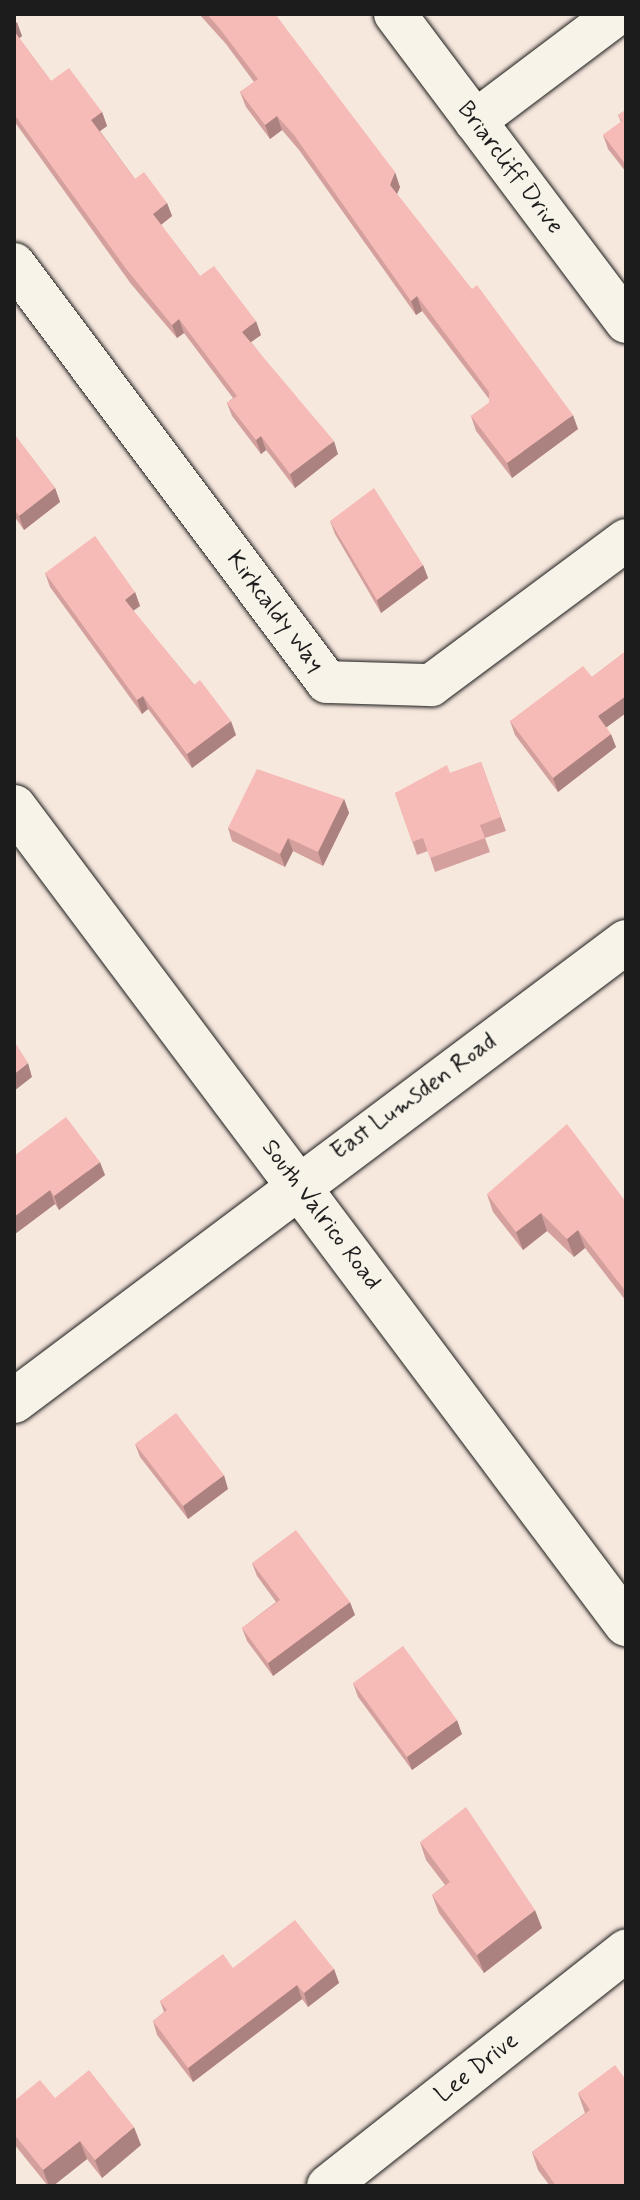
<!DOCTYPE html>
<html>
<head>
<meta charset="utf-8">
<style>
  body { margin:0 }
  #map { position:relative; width:640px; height:2200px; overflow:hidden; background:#f7e8de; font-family:Mynerve,sans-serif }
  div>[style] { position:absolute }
  .roads { filter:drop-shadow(0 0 2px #1c1c1c) drop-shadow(0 0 2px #1c1c1c) }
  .street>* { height:42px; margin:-21px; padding:0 21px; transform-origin:21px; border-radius:21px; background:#f7f3e8 }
  .secondary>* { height:44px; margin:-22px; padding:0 22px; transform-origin:22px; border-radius:22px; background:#f7f3e8 }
  .wall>* { inset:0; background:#d4a09d }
  .shaded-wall>* { inset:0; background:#ac8280 }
  .building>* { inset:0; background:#f6bab7 }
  span { translate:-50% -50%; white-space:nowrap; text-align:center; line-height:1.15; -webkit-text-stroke:6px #f7f3e8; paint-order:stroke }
  .street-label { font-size:24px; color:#1c1c1c }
  .frame { position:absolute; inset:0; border:16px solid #1c1c1c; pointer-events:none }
</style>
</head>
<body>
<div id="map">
  <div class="roads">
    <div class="street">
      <i style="left:395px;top:14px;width:385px;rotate:53.1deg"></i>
      <i style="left:475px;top:121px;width:178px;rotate:-37deg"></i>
      <i style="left:14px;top:264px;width:522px;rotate:53.17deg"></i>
      <i style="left:327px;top:682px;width:104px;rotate:1.7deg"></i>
      <i style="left:431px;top:685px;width:243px;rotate:-36.6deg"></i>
      <i style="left:328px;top:2186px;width:380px;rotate:-38.3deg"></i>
    </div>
    <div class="secondary">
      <i style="left:14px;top:807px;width:1021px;rotate:53.16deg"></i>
      <i style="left:14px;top:1401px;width:765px;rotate:-36.87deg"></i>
    </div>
  </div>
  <div class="wall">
    <i style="clip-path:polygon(199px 14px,275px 14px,400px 187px,397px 194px,578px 429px,512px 478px,476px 431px,471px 416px,489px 403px,489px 399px,422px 311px,416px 315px,299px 150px,282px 130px,270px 139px,246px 107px,240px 92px,254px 82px,226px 44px)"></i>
    <i style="clip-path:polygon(14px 19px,22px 36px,19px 38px,51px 81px,102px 112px,107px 126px,100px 131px,135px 179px,167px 203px,172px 216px,161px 225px,200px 276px,261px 335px,251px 342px,338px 454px,295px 488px,266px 450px,261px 454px,232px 416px,227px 403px,233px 398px,184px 333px,177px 338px,131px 284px,14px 121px)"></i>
    <i style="clip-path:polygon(626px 110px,626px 172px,608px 149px,603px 135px,621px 122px,618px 115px)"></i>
    <i style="clip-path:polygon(14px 434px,55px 488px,60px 502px,24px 530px,14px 516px)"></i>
    <i style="clip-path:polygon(330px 521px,423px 565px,428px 578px,381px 613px,335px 534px)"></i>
    <i style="clip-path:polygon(45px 573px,135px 592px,140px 606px,133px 611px,236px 735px,192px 768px,148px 709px,142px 714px,50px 587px)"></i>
    <i style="clip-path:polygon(626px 651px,626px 713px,606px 727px,616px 747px,558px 792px,515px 735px,510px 721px,592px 677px)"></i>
    <i style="clip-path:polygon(481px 762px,506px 831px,485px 838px,490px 852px,435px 872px,428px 851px,417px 855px,395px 793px)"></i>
    <i style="clip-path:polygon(344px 799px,349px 813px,323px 866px,293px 851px,285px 867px,232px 841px,228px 828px)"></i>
    <i style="clip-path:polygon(14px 1156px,105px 1175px,59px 1210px,55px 1204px,15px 1234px,14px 1232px)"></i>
    <i style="clip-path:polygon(487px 1194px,626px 1202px,626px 1301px,585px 1248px,574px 1257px,547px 1231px,523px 1250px,493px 1212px)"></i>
    <i style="clip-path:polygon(135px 1444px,228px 1489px,188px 1519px,140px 1457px)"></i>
    <i style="clip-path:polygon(252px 1563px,355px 1615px,273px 1676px,247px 1641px,242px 1628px,276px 1602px,257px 1576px)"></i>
    <i style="clip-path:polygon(353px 1683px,462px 1734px,412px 1770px,358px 1697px)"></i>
    <i style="clip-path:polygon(420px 1842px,542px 1928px,484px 1973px,439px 1913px,432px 1895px,445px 1885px,426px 1860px)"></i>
    <i style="clip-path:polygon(233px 1968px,334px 1969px,339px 1983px,308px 2007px,302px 1999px,193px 2082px,157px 2035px,153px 2021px,164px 2012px,160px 2001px)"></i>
    <i style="clip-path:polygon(626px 2080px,626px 2186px,550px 2186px,538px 2170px,532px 2152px,585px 2113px,578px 2093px)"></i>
    <i style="clip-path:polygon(55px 2098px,141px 2145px,102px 2178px,87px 2159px,53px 2186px,48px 2186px,14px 2144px,14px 2101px)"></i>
  </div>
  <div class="shaded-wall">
    <i style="clip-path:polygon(17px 22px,22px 36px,16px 41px,14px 36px,14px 25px)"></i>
    <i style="clip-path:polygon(102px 112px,107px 126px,96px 134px,91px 120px)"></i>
    <i style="clip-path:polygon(277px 116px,282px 130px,270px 139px,265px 125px)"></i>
    <i style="clip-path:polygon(395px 172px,400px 187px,395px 199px,390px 185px)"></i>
    <i style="clip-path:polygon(167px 203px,172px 216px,158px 227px,153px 214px)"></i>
    <i style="clip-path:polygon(417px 296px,422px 311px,416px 315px,411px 301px)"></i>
    <i style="clip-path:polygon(179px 319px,184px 333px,177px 338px,172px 325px)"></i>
    <i style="clip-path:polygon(256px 321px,261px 335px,247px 345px,242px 332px)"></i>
    <i style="clip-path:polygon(573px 415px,578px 429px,512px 478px,507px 463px)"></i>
    <i style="clip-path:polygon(261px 436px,266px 450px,261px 454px,256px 440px)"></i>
    <i style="clip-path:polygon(334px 441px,338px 454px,295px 488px,290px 474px)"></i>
    <i style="clip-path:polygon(55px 488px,60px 502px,24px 530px,19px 516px)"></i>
    <i style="clip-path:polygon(423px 565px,428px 578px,381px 613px,377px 600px)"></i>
    <i style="clip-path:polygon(135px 592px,140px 606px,130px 613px,125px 600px)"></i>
    <i style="clip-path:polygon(143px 696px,148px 709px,142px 714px,137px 700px)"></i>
    <i style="clip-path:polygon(626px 696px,626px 713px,603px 730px,598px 716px)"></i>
    <i style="clip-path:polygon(231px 721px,236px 735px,192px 768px,187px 754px)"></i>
    <i style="clip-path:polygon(611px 734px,616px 747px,558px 792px,553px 778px)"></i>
    <i style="clip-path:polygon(344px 799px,349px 813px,323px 866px,318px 852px)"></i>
    <i style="clip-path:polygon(288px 838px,293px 851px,285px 867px,280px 854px)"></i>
    <i style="clip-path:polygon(28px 1063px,32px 1077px,14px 1091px,14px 1074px)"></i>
    <i style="clip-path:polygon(100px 1162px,105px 1175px,59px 1210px,54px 1196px)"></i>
    <i style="clip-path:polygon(50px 1190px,55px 1204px,15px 1234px,14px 1230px,14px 1217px)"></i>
    <i style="clip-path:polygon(541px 1213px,547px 1231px,523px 1250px,516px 1232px)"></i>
    <i style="clip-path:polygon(578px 1230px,585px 1248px,574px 1257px,567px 1239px)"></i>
    <i style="clip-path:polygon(224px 1475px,228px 1489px,188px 1519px,183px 1506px)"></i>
    <i style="clip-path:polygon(350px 1602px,355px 1615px,273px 1676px,268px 1663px)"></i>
    <i style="clip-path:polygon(457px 1720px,462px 1734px,412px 1770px,407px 1757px)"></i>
    <i style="clip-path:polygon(535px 1910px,542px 1928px,484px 1973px,477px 1955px)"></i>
    <i style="clip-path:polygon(334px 1969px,339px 1983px,308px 2007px,304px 1993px)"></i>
    <i style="clip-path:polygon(297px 1985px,302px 1999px,193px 2082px,188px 2068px)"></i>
    <i style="clip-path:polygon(134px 2127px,141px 2145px,102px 2178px,95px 2160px)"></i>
    <i style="clip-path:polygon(80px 2141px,87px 2159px,53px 2186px,49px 2186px,43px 2170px)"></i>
  </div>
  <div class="building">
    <i style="clip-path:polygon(207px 14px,275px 14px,395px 172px,390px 185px,472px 289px,477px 285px,573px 415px,507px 463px,471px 416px,489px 403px,489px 392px,417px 296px,411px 301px,294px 135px,277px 116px,265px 125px,240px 92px,258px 79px,220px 29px)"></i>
    <i style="clip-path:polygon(14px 31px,51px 81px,69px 68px,102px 112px,91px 120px,135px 179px,144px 172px,167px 203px,153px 214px,200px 276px,214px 266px,256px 321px,242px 332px,334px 441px,290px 474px,261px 436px,256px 440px,227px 403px,237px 396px,179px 319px,172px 325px,127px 270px,14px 114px)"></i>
    <i style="clip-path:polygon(626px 110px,626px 165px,603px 135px,622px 121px,618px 115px)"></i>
    <i style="clip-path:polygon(14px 434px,55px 488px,19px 516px,14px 509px)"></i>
    <i style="clip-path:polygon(374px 488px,423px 565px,377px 600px,330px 521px)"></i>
    <i style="clip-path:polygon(95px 536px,135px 592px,125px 600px,194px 685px,200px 680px,231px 721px,187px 754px,143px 696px,137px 700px,45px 573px)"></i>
    <i style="clip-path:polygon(626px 651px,626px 696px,598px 716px,611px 734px,553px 778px,510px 721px,583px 666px,592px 677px)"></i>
    <i style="clip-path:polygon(481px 762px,501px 817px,480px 825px,485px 838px,430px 858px,423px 838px,412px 842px,395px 793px,447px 765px,450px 773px)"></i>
    <i style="clip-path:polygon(257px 769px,344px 799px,318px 852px,288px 838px,280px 854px,228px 828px)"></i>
    <i style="clip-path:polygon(14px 1041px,28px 1063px,14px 1074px)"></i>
    <i style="clip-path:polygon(66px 1117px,100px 1162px,54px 1196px,50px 1190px,14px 1217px,14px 1156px)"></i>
    <i style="clip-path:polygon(567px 1124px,626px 1202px,626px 1292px,578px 1230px,567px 1239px,541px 1213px,516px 1232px,487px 1194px)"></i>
    <i style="clip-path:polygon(176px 1413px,224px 1475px,183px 1506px,135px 1444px)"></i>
    <i style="clip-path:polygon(296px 1530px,350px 1602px,268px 1663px,242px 1628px,280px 1600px,252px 1563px)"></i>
    <i style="clip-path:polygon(403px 1646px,457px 1720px,407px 1757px,353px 1683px)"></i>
    <i style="clip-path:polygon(466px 1807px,535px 1910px,477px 1955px,432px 1895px,450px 1882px,420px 1842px)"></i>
    <i style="clip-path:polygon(295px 1920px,334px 1969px,304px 1993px,297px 1985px,188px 2068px,153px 2021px,167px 2010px,160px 2001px,223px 1954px,233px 1968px)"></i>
    <i style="clip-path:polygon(615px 2065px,626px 2080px,626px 2186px,556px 2186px,532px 2152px,590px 2110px,578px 2093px)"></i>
    <i style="clip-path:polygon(89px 2070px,134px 2127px,95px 2160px,80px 2141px,43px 2170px,14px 2134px,14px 2101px,40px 2080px,55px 2098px)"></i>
  </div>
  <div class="street-label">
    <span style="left:510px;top:168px;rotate:53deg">Briarcliff Drive</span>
    <span style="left:275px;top:612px;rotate:53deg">Kirkcaldy Way</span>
    <span style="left:414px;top:1097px;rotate:-36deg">East Lumsden Road</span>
    <span style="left:321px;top:1215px;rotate:53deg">South Valrico Road</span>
    <span style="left:477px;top:2068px;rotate:-38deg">Lee Drive</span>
  </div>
  <div class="frame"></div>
</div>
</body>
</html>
